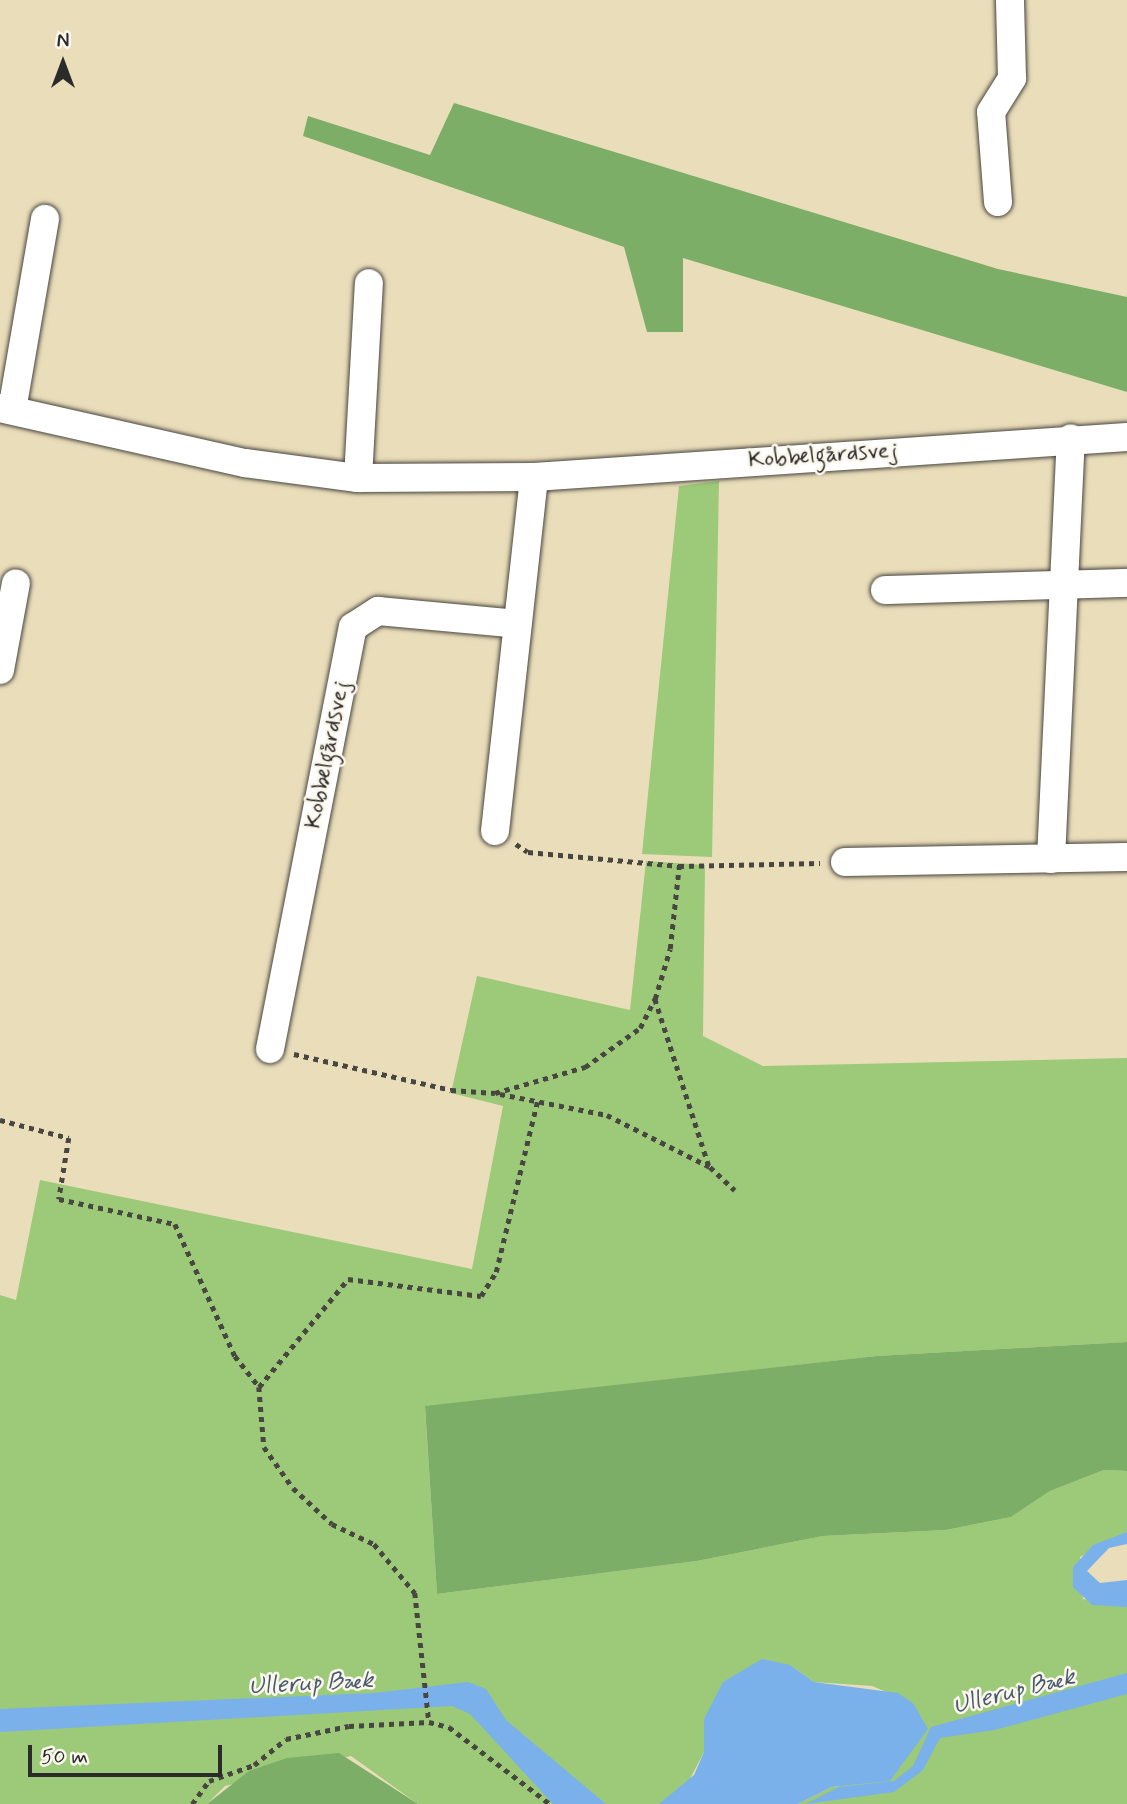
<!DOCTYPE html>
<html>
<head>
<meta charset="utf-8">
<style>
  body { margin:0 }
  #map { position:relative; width:1127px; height:1804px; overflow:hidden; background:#eaddba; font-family:Mynerve,sans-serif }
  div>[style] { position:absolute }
  .green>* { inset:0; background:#9cca78 }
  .forest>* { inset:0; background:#7dae68 }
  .water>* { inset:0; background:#7bb1ea }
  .path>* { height:4.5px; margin-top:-2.25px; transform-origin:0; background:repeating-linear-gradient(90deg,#484640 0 5px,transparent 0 10px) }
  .roads { filter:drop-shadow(0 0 2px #484640) drop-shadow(0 0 2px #484640) }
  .minor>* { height:28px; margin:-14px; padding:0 14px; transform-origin:14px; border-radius:14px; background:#fff }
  span { translate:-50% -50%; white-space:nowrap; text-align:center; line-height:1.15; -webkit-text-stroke:5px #fbf7ec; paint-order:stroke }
  .street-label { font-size:23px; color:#2b2b2b }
  .water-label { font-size:24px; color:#475a6e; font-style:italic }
  .north { position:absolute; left:28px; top:28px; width:70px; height:70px; -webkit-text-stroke:5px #fbf7ec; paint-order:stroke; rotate:0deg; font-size:19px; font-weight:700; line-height:28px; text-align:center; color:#2b2b2b }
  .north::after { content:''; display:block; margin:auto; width:24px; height:32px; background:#2b2b2b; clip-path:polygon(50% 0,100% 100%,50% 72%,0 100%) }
  .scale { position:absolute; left:28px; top:1745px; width:194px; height:32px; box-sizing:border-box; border:4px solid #2b2b2b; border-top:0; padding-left:9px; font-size:21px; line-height:24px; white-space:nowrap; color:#2b2b2b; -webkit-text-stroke:5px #fbf7ec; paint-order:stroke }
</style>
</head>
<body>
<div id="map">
  <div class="green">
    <i style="clip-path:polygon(719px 481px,712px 857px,642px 854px,679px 486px)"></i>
    <i style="clip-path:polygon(646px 861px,705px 865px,703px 1036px,763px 1066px,1127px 1058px,1127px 1342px,876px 1356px,425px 1407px,437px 1594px,697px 1561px,823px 1536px,946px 1530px,1011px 1517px,1050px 1491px,1104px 1470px,1127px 1471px,1127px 1532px,1080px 1557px,1083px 1599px,1127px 1607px,1127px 1804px,798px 1804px,832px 1787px,890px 1780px,921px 1726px,913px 1703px,872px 1686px,814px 1682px,790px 1665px,704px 1719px,704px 1752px,678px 1802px,699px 1804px,418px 1804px,351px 1756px,225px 1786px,207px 1804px,0 1804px,0 1295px,16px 1300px,40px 1180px,472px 1269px,503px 1106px,451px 1093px,477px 976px,630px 1010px)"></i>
  </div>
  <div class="forest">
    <i style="clip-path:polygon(454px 103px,998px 269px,1127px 297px,1127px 392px,683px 258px,683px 332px,647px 332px,624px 247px,303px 136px,308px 116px,430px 155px)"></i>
    <i style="clip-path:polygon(1127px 1342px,1127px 1471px,1104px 1470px,1050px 1491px,1011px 1517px,946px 1530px,823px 1536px,697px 1561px,437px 1594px,425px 1406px,876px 1356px)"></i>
    <i style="clip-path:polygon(339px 1753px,418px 1804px,207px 1804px,249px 1771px,287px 1758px)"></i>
  </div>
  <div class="water">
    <i style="clip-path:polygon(1127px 1532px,1127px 1544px,1109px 1548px,1087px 1571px,1100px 1583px,1127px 1580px,1127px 1607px,1092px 1605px,1073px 1587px,1073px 1567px,1093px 1545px)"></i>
    <i style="clip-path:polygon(762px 1659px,790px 1665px,814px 1682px,898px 1693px,913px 1703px,928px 1729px,890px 1781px,832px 1787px,798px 1804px,659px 1804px,694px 1775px,704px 1752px,704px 1719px,723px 1682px)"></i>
    <i style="clip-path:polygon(1127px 1673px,1127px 1694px,995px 1730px,940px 1738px,923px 1770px,894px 1792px,806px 1804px,839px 1787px,894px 1781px,913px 1766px,931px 1727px)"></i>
    <i style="clip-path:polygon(468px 1682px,486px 1689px,506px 1720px,606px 1804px,553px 1804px,470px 1714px,452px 1706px,0 1732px,0 1709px,374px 1693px)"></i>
  </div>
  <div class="path">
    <i style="left:516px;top:844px;width:14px;rotate:34deg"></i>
    <i style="left:528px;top:852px;width:152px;rotate:5.3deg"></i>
    <i style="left:679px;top:866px;width:141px;rotate:-1.2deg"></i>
    <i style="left:655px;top:999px;width:176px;rotate:72.1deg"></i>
    <i style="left:294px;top:1054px;width:161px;rotate:12.9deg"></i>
    <i style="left:451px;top:1090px;width:44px;rotate:3.9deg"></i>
    <i style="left:495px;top:1093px;width:94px;rotate:-16.1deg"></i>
    <i style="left:585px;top:1067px;width:67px;rotate:-35.3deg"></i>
    <i style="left:640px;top:1028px;width:33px;rotate:-63deg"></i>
    <i style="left:655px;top:999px;width:52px;rotate:-73.3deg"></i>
    <i style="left:670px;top:949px;width:83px;rotate:-83.8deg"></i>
    <i style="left:500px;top:1094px;width:109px;rotate:11.1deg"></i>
    <i style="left:607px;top:1115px;width:115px;rotate:26.8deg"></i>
    <i style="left:710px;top:1167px;width:34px;rotate:43deg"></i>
    <i style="left:0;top:1120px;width:71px;rotate:14.6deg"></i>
    <i style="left:69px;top:1138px;width:62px;rotate:99.3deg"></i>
    <i style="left:59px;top:1199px;width:119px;rotate:12.2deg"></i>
    <i style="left:175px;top:1224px;width:145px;rotate:65.6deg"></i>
    <i style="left:235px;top:1356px;width:39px;rotate:52deg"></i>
    <i style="left:259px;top:1387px;width:60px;rotate:85.2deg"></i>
    <i style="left:264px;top:1447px;width:50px;rotate:54.7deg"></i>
    <i style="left:293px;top:1488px;width:53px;rotate:42.7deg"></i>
    <i style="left:332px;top:1524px;width:47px;rotate:25.5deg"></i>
    <i style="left:374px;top:1544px;width:64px;rotate:50.1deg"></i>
    <i style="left:415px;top:1593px;width:130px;rotate:83.8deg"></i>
    <i style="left:429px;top:1722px;width:21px;rotate:14deg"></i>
    <i style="left:449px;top:1727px;width:127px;rotate:37.3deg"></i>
    <i style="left:259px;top:1387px;width:140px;rotate:-50.5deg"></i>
    <i style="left:348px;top:1279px;width:134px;rotate:7.3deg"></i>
    <i style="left:481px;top:1296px;width:28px;rotate:-58deg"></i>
    <i style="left:496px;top:1272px;width:175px;rotate:-76.4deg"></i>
    <i style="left:192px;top:1804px;width:29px;rotate:-54deg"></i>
    <i style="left:209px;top:1781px;width:48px;rotate:-19.6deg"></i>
    <i style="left:254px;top:1765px;width:41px;rotate:-39.1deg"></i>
    <i style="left:286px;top:1739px;width:64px;rotate:-11.7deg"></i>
    <i style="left:349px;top:1726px;width:80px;rotate:-2.9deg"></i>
  </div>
  <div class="roads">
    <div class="minor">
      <i style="left:998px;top:202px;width:90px;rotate:-94.4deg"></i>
      <i style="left:991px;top:112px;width:40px;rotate:-58deg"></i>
      <i style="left:1012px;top:78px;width:78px;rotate:-91.5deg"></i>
      <i style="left:0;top:408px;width:251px;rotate:12.7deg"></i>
      <i style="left:245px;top:463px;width:114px;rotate:7.6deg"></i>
      <i style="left:358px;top:478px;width:176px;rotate:-0.3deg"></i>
      <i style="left:534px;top:477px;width:594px;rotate:-3.86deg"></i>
      <i style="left:12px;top:410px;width:194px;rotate:-80.2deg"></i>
      <i style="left:358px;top:478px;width:195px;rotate:-86.8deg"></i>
      <i style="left:885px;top:590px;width:242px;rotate:-1.7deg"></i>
      <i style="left:0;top:670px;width:88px;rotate:-79.6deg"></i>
      <i style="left:495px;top:831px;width:356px;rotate:-83.7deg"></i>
      <i style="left:1051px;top:859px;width:421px;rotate:-87.3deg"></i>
      <i style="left:845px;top:862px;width:282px;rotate:-1deg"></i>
      <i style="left:270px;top:1049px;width:430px;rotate:-78.9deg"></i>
      <i style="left:353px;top:627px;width:30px;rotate:-33deg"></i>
      <i style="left:378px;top:611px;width:140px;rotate:5.3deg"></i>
    </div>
  </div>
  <div class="street-label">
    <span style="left:823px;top:456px;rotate:-4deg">Kobbelgårdsvej</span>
    <span style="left:328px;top:755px;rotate:-79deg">Kobbelgårdsvej</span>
  </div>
  <div class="water-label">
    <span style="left:311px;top:1684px;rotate:-3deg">Ullerup Bæk</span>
    <span style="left:1014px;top:1692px;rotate:-14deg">Ullerup Bæk</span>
  </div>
  <div class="north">N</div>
  <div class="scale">50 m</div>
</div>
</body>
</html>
